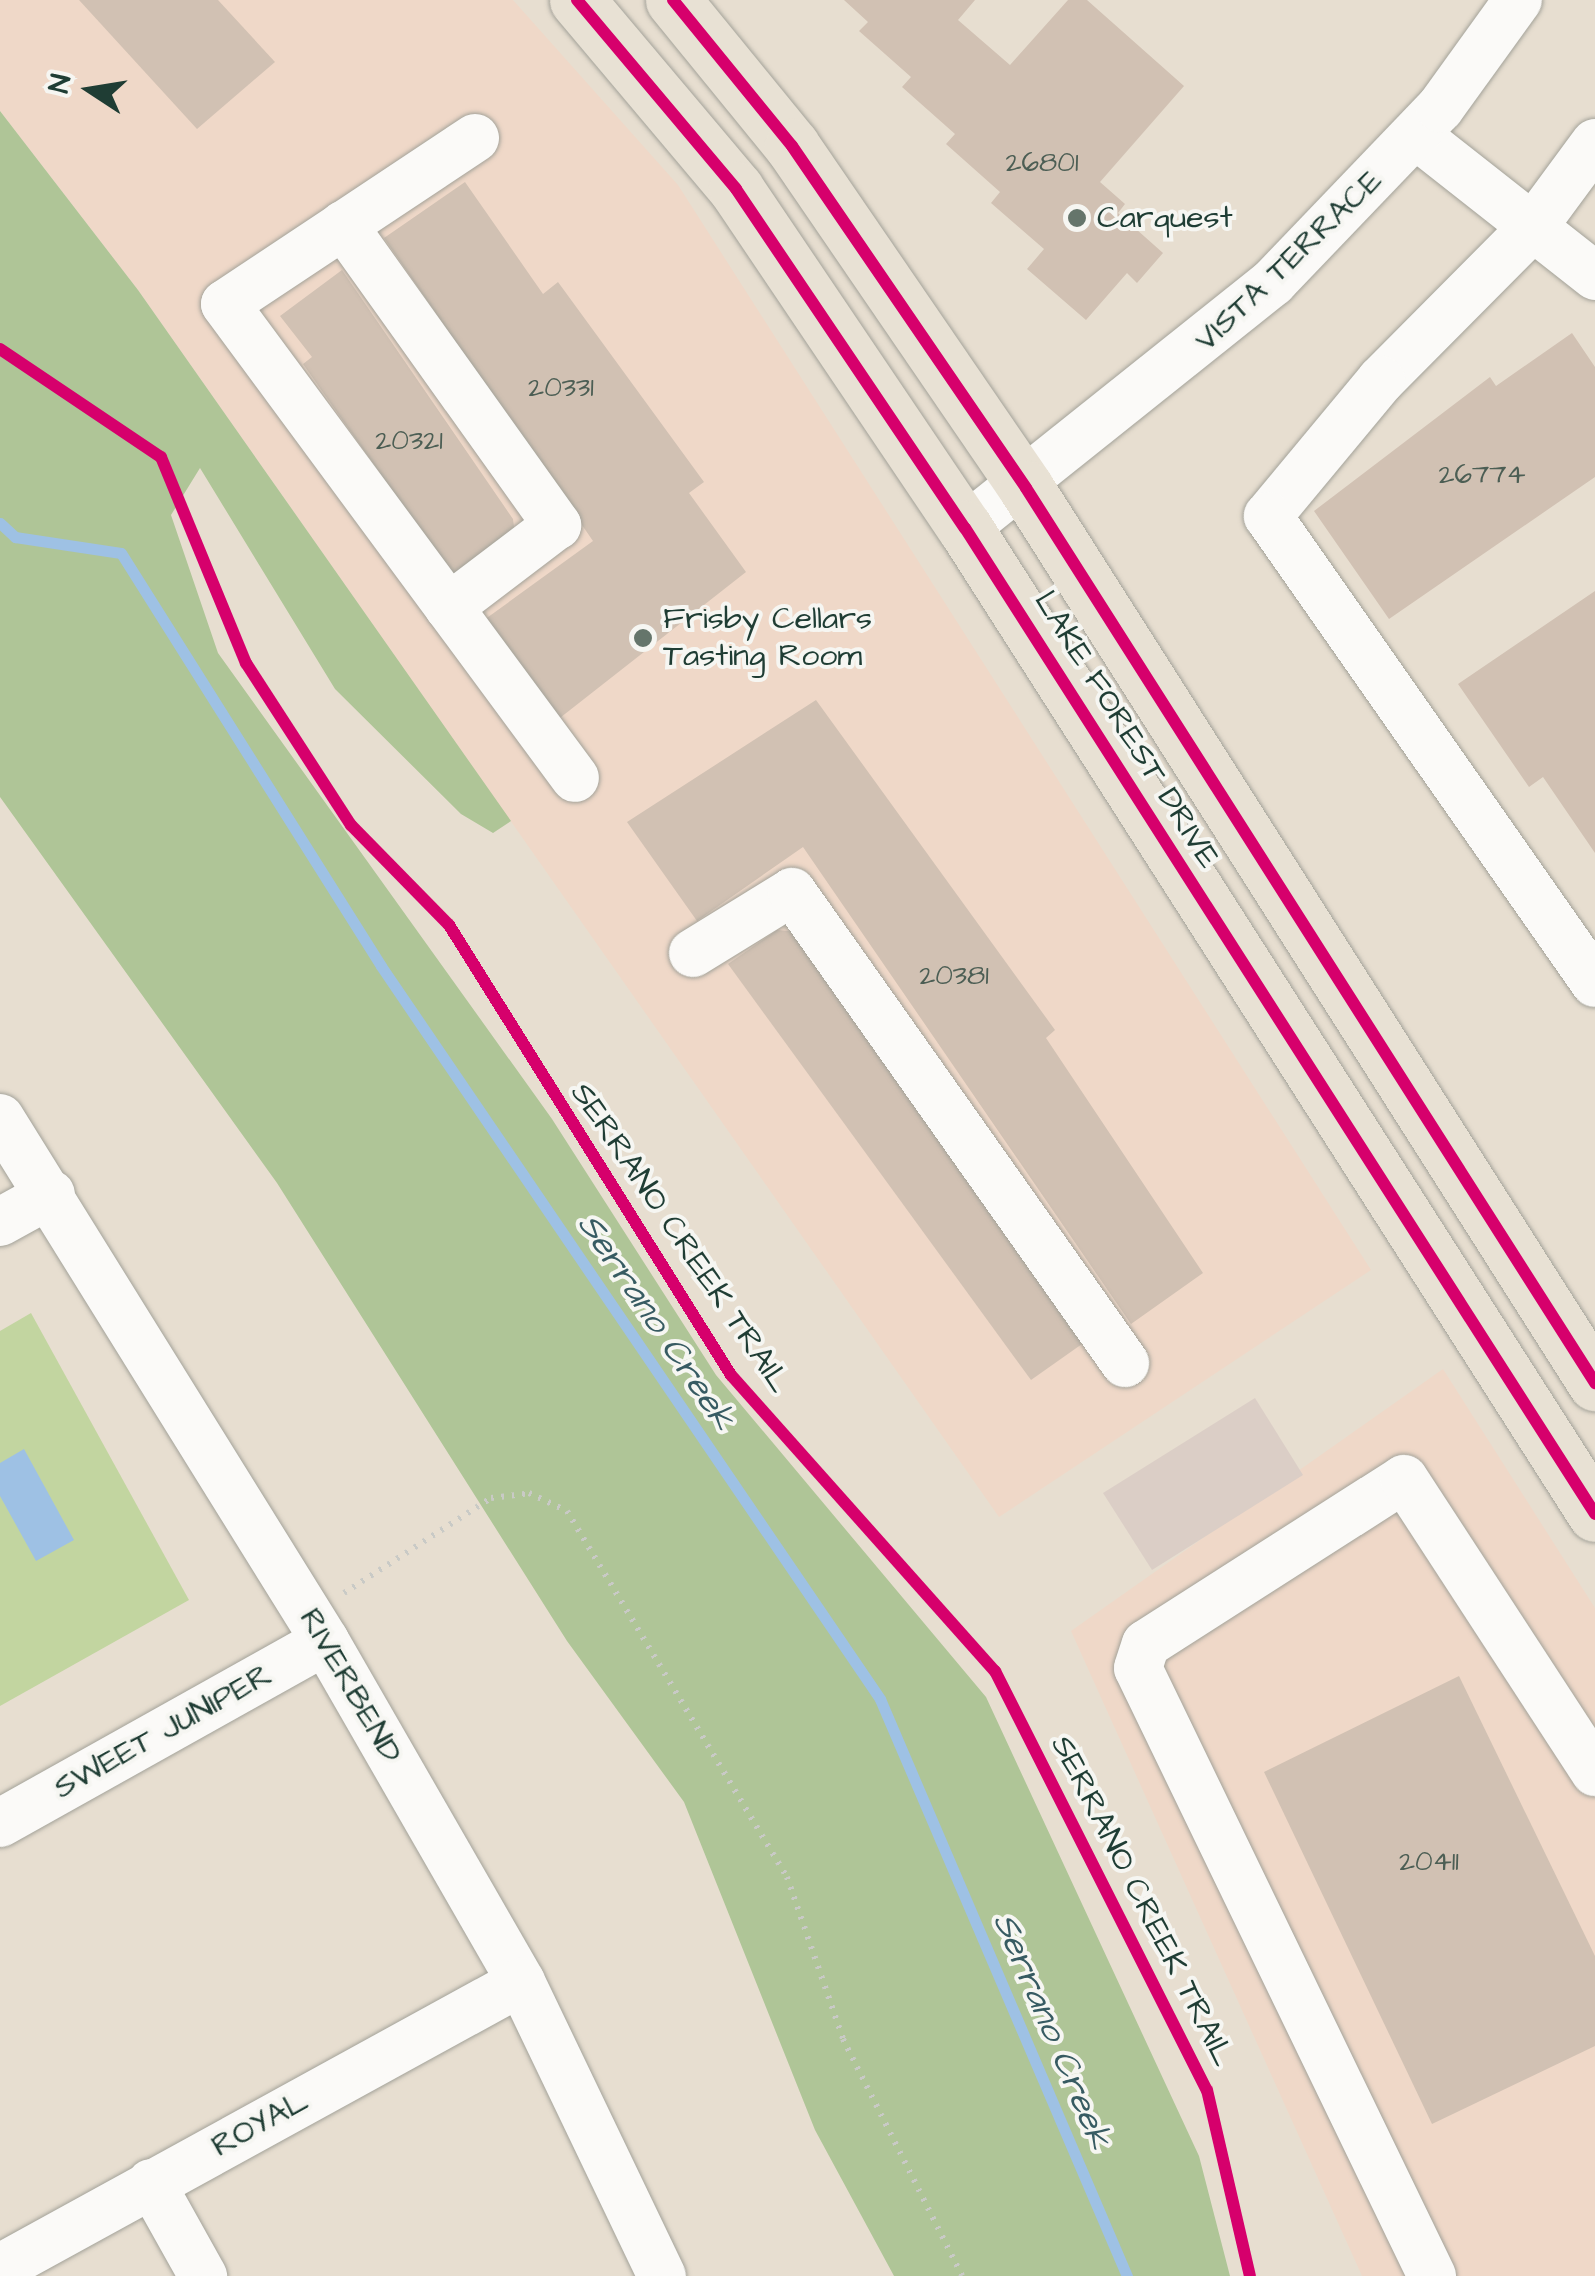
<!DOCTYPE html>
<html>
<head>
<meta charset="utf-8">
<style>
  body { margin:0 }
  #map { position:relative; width:1595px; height:2276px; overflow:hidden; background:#e7ded0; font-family:"Architects Daughter",sans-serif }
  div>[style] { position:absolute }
  .built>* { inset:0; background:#efd8c8 }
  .industrial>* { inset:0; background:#dbcec6 }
  .green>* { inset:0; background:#c2d5a0 }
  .forest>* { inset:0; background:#afc597 }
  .water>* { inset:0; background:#9ec1e4 }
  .stream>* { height:11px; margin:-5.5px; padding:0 5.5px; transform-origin:5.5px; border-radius:5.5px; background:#9ec1e4 }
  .building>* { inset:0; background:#d1c1b3 }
  .path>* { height:6px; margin-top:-3px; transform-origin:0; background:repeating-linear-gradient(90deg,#c9cac6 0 2.5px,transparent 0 10.5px) }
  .roads { filter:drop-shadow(0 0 2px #a3a299) drop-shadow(0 0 2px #a3a299) }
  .minor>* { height:48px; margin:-24px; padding:0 24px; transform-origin:24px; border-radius:24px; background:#fbfaf8 }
  .major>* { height:55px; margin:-27.5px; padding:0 27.5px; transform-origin:27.5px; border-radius:27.5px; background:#e8e1d4 }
  .cycleway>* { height:12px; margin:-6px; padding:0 6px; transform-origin:6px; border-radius:6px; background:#d6006c }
  .dots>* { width:28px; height:28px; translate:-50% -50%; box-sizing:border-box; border:5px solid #f6f6f2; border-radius:50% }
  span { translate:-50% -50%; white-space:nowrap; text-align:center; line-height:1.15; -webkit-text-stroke:8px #f6f6f2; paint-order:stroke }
  .number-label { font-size:28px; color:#4c5e54 }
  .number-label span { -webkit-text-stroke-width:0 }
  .poi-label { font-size:32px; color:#1f3d34 }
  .left { translate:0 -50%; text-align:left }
  .street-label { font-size:32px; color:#1f3d34 }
  .water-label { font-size:35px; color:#375b62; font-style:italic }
  .north { position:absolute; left:40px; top:40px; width:100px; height:100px; -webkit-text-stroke:8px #f6f6f2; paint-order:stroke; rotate:282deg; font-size:28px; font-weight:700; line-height:40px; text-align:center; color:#1f3d34 }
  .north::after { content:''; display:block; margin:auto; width:35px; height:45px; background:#1f3d34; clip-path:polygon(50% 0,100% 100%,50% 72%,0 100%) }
</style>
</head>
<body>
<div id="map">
  <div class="built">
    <i style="clip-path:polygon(0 0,513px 0,678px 185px,1371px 1270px,999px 1517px,138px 290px,0 111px)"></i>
    <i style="clip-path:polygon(1443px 1369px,1595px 1608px,1595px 2276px,1362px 2276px,1071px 1631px)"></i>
  </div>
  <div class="industrial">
    <i style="clip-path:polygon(1255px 1398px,1303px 1475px,1152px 1570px,1103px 1493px)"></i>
  </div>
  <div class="green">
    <i style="clip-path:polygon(31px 1313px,189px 1600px,0 1706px,0 1331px)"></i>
  </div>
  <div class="forest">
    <i style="clip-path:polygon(0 111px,138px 290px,511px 821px,493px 833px,461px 814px,335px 689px,200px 468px,171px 515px,218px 653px,552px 1119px,716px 1375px,986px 1697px,1199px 2156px,1230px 2276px,894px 2276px,815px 2130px,684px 1802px,567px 1641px,277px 1183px,0 797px)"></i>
  </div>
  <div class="water">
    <i style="clip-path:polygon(24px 1449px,74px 1540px,36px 1561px,0 1496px,0 1463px)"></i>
  </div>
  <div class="stream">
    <i style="left:0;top:523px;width:21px;rotate:43deg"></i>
    <i style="left:15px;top:537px;width:107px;rotate:8.6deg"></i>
    <i style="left:121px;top:553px;width:488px;rotate:57.8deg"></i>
    <i style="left:381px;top:966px;width:887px;rotate:55.75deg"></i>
    <i style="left:880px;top:1699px;width:628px;rotate:66.83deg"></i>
  </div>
  <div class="building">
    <i style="clip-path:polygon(79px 0,218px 0,275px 62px,197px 129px)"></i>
    <i style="clip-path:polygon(844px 0,975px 0,958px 20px,1010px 65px,1068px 0,1087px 0,1184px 86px,1100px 182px,1125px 204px,1118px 213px,1163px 253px,1137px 283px,1127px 273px,1086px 320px,1027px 269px,1044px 249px,991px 203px,1000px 192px,946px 144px,955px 134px,902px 87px,911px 77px,859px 31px,868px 22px)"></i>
    <i style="clip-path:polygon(465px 182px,543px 294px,558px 282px,704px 482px,689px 493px,746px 572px,556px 721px,484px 620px,593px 541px,384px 238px)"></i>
    <i style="clip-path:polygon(342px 270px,513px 519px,515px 536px,454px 578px,303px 364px,312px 357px,280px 316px)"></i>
    <i style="clip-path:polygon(1572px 333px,1595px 367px,1595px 477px,1389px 619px,1314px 511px,1490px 377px,1496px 386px)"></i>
    <i style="clip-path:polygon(1595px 591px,1595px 853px,1543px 777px,1529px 787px,1458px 684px)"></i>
    <i style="clip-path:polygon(816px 700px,1055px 1030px,1046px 1038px,1203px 1273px,1131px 1324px,803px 847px,697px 921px,627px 822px)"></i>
    <i style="clip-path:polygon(777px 930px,798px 932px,1082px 1344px,1031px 1380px,728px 964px)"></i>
    <i style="clip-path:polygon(1459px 1676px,1595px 1956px,1595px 2046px,1432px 2124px,1264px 1772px)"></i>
  </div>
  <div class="path">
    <i style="left:344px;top:1593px;width:175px;rotate:-32.9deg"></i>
    <i style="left:491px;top:1498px;width:38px;rotate:-7deg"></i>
    <i style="left:529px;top:1493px;width:42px;rotate:25.3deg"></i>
    <i style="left:567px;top:1511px;width:427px;rotate:59deg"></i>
    <i style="left:787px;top:1877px;width:171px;rotate:70.9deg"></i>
    <i style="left:843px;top:2039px;width:265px;rotate:63.3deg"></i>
  </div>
  <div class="roads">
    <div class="minor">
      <i style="left:1416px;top:135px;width:228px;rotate:38.2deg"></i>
      <i style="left:475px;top:138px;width:300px;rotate:146.4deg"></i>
      <i style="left:225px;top:304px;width:589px;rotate:53.56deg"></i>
      <i style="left:1595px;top:143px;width:104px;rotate:126.4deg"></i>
      <i style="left:1533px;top:227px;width:216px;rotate:134.8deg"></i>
      <i style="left:1381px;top:380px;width:177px;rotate:129.7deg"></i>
      <i style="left:1268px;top:516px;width:570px;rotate:55deg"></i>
      <i style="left:343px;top:225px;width:369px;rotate:54.5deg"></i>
      <i style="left:557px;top:525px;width:136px;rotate:142.8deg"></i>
      <i style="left:965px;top:528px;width:394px;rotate:-38.6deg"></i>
      <i style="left:1273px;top:282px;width:241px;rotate:-46.2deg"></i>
      <i style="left:1440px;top:108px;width:133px;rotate:-54.2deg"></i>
      <i style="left:693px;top:953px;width:116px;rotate:-31.6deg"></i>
      <i style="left:792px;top:892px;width:577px;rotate:54.74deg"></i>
      <i style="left:0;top:1118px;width:616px;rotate:58.14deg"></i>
      <i style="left:325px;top:1641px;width:393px;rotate:60.1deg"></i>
      <i style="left:521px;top:1982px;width:326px;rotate:64.4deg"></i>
      <i style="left:0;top:1222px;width:58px;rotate:-28.8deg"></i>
      <i style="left:0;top:1823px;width:372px;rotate:-29.2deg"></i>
      <i style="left:151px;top:2183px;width:107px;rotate:60.8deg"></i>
      <i style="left:0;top:2268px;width:594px;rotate:-28.76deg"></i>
      <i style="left:1432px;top:2276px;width:675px;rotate:-115.81deg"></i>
      <i style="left:1138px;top:1668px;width:25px;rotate:-72deg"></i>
      <i style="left:1146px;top:1644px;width:306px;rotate:-32.6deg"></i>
      <i style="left:1404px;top:1479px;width:350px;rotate:56.9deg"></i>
    </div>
    <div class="major">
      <i style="left:577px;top:0;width:247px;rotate:49.9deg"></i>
      <i style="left:736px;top:189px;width:409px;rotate:56deg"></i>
      <i style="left:965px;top:528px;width:1170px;rotate:57.42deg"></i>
      <i style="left:673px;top:0;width:188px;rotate:50.8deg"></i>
      <i style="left:792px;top:146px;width:414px;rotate:55.6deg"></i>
      <i style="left:1026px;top:488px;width:1061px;rotate:57.55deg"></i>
    </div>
  </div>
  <div class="cycleway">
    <i style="left:577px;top:0;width:247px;rotate:49.9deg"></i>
    <i style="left:736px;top:189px;width:409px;rotate:56deg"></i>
    <i style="left:965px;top:528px;width:1170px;rotate:57.42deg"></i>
    <i style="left:673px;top:0;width:188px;rotate:50.8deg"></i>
    <i style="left:792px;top:146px;width:414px;rotate:55.6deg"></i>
    <i style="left:1026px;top:488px;width:1061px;rotate:57.55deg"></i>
    <i style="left:0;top:349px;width:194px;rotate:33.9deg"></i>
    <i style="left:161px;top:457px;width:223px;rotate:67.6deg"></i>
    <i style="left:246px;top:663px;width:193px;rotate:57.1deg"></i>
    <i style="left:351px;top:825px;width:140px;rotate:45.6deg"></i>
    <i style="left:449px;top:925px;width:531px;rotate:57.93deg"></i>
    <i style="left:731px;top:1375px;width:397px;rotate:48.3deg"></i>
    <i style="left:995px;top:1671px;width:470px;rotate:63.2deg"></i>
    <i style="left:1207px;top:2090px;width:191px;rotate:77deg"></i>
  </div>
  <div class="dots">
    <i style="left:1077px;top:218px;background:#65756b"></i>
    <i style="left:643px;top:638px;background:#65756b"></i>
  </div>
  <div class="number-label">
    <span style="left:1042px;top:163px">26801</span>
    <span style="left:561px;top:388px">20331</span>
    <span style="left:409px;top:441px">20321</span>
    <span style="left:1482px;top:475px">26774</span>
    <span style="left:954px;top:976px">20381</span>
    <span style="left:1429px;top:1862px">20411</span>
  </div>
  <div class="poi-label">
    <span class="left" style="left:1097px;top:218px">Carquest</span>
    <span class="left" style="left:663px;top:638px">Frisby Cellars<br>Tasting Room</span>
  </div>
  <div class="street-label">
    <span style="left:1289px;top:261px;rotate:-44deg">VISTA TERRACE</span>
    <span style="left:1126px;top:730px;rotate:58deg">LAKE FOREST DRIVE</span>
    <span style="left:680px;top:1238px;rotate:56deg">SERRANO CREEK TRAIL</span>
    <span style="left:350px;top:1686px;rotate:60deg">RIVERBEND</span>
    <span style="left:163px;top:1732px;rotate:-29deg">SWEET JUNIPER</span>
    <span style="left:1142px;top:1901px;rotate:63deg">SERRANO CREEK TRAIL</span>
    <span style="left:260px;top:2124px;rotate:-29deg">ROYAL</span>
  </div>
  <div class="water-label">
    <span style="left:656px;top:1322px;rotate:56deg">Serrano Creek</span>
    <span style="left:1052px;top:2031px;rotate:67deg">Serrano Creek</span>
  </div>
  <div class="north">N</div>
</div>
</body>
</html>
